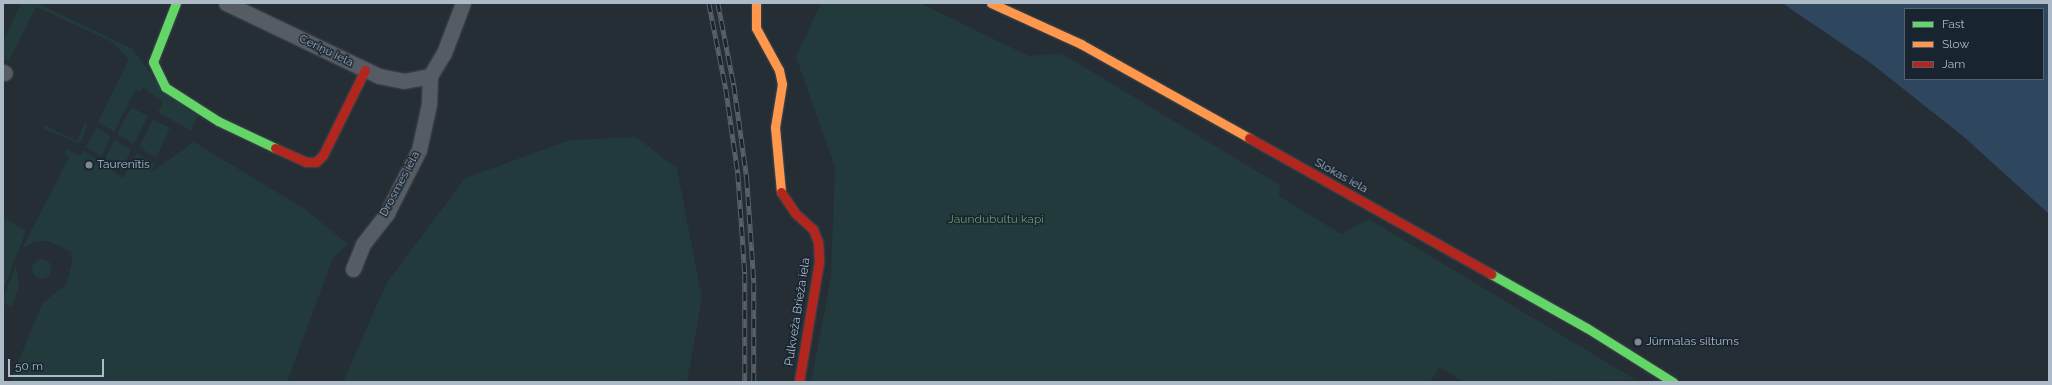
<!DOCTYPE html>
<html>
<head>
<meta charset="utf-8">
<style>
  body { margin:0 }
  #map { position:relative; width:2052px; height:385px; overflow:hidden; background:#252d35; font-family:Raleway,sans-serif }
  div>[style] { position:absolute }
  .green>* { inset:0; background:#223a3b }
  .round { border-radius:50% }
  .water>* { inset:0; background:#2e475e }
  .roads { filter:drop-shadow(0 0 1px #43494f) drop-shadow(0 0 1px #43494f) }
  .street>* { height:15px; margin:-7.5px; padding:0 7.5px; transform-origin:7.5px; border-radius:7.5px; background:#555c63 }
  .fast>* { height:9px; margin:-4.5px; padding:0 4.5px; transform-origin:4.5px; border-radius:4.5px; background:#63d668 }
  .slow>* { height:9px; margin:-4.5px; padding:0 4.5px; transform-origin:4.5px; border-radius:4.5px; background:#ff974d }
  .jam>* { height:9px; margin:-4.5px; padding:0 4.5px; transform-origin:4.5px; border-radius:4.5px; background:#b3261e }
  .rail>* { height:4.5px; margin-top:-2.25px; transform-origin:0; background:repeating-linear-gradient(90deg,#182530 0 9px,#596066 0 18px); box-sizing:border-box; border-block:1px solid #596066 }
  .dots>* { width:11px; height:11px; translate:-50% -50%; box-sizing:border-box; border:2px solid #182530; border-radius:50% }
  span { translate:-50% -50%; white-space:nowrap; text-align:center; line-height:1.15; -webkit-text-stroke:3px #182530; paint-order:stroke }
  .street-label { font-size:12px; color:#adbac8 }
  .poi-label { font-size:12px; color:#adbac8 }
  .left { translate:0 -50%; text-align:left }
  .park-label { font-size:12px; color:#629b69 }
  .frame { position:absolute; inset:0; border:4px solid #adbac8; pointer-events:none }
  .legend { position:absolute; left:1904px; top:8px; width:140px; height:72px; box-sizing:border-box; background:#182530; border:1px solid #54616d; margin:0; padding:5px 7px; list-style:none; font-size:12px; color:#adbac8 }
  .legend li { display:flex; align-items:center; gap:8px; height:20px }
  .legend b { width:20px; border:1px solid #54616d }
  .scale { position:absolute; left:8px; top:359px; width:96px; height:18px; box-sizing:border-box; border:2px solid #adbac8; border-top:0; padding-left:5px; font-size:12px; line-height:14px; white-space:nowrap; color:#adbac8; -webkit-text-stroke:3px #182530; paint-order:stroke }
</style>
</head>
<body>
<div id="map">
  <div class="green">
    <i style="clip-path:polygon(21px 3px,37px 3px,133px 49px,165px 93px,198px 116px,191px 131px,158px 112px,163px 102px,143px 88px,141px 92px,135px 90px,114px 132px,98px 122px,129px 59px,110px 41px,36px 7px,9px 61px,3px 59px,3px 42px)"></i>
    <i style="clip-path:polygon(821px 3px,920px 3px,1029px 56px,1061px 53px,1280px 185px,1279px 196px,1341px 234px,1369px 219px,1636px 380px,1464px 382px,1440px 367px,1430px 382px,811px 382px,831px 277px,835px 167px,796px 57px)"></i>
    <i style="clip-path:polygon(131px 107px,148px 116px,134px 144px,117px 134px)"></i>
    <i style="clip-path:polygon(153px 119px,170px 128px,156px 158px,139px 147px)"></i>
    <i style="clip-path:polygon(85px 122px,88px 125px,81px 141px,77px 143px,43px 128px,44px 125px,77px 141px)"></i>
    <i style="clip-path:polygon(97px 127px,111px 136px,101px 157px,86px 147px)"></i>
    <i style="clip-path:polygon(636px 137px,677px 168px,702px 298px,687px 382px,343px 382px,387px 282px,465px 178px,570px 140px)"></i>
    <i style="clip-path:polygon(115px 139px,131px 150px,122px 170px,105px 159px)"></i>
    <i style="clip-path:polygon(194px 142px,305px 209px,348px 244px,333px 258px,287px 382px,10px 382px,42px 304px,66px 284px,72px 263px,71px 252px,48px 241px,34px 242px,22px 249px,69px 157px,64px 154px,67px 149px,80px 156px,83px 150px,123px 178px,137px 153px,155px 164px,151px 172px)"></i>
    <i style="clip-path:polygon(3px 217px,26px 231px,3px 291px)"></i>
    <i class="round" style="left:32px;top:259px;width:20px;height:20px"></i>
    <i style="clip-path:polygon(16px 265px,19px 286px,12px 307px,3px 302px,3px 298px)"></i>
  </div>
  <div class="water">
    <i style="clip-path:polygon(evenodd,1782px 3px,2049px 3px,2049px 214px,1964px 137px,1872px 64px,1782px 3px,1905px 9px,2043px 9px,2043px 79px,1905px 79px,1905px 9px)"></i>
  </div>
  <div class="roads">
    <div class="street">
      <i style="left:226px;top:3px;width:170px;rotate:25.5deg"></i>
      <i style="left:379px;top:76px;width:25px;rotate:11deg"></i>
      <i style="left:404px;top:81px;width:26px;rotate:-11deg"></i>
      <i style="left:3px;top:72px;width:2px;rotate:27deg"></i>
      <i style="left:353px;top:269px;width:27px;rotate:-68deg"></i>
      <i style="left:363px;top:244px;width:39px;rotate:-52deg"></i>
      <i style="left:387px;top:213px;width:71px;rotate:-63.1deg"></i>
      <i style="left:419px;top:150px;width:47px;rotate:-77.7deg"></i>
      <i style="left:429px;top:104px;width:28px;rotate:-88deg"></i>
      <i style="left:430px;top:76px;width:27px;rotate:-59deg"></i>
      <i style="left:444px;top:53px;width:53px;rotate:-69.2deg"></i>
    </div>
    <div class="fast">
      <i style="left:176px;top:3px;width:63px;rotate:111.3deg"></i>
      <i style="left:153px;top:62px;width:28px;rotate:64deg"></i>
      <i style="left:165px;top:87px;width:63px;rotate:32.7deg"></i>
      <i style="left:218px;top:121px;width:63px;rotate:25.3deg"></i>
      <i style="left:1491px;top:274px;width:110px;rotate:29.4deg"></i>
      <i style="left:1587px;top:328px;width:102px;rotate:32.1deg"></i>
    </div>
    <div class="slow">
      <i style="left:756px;top:3px;width:25px;rotate:90deg"></i>
      <i style="left:756px;top:28px;width:48px;rotate:61.3deg"></i>
      <i style="left:779px;top:70px;width:14px;rotate:78deg"></i>
      <i style="left:782px;top:84px;width:44px;rotate:99.2deg"></i>
      <i style="left:775px;top:127px;width:65px;rotate:84.7deg"></i>
      <i style="left:991px;top:3px;width:99px;rotate:24.5deg"></i>
      <i style="left:1081px;top:44px;width:193px;rotate:29.2deg"></i>
    </div>
    <div class="jam">
      <i style="left:1249px;top:138px;width:278px;rotate:29.3deg"></i>
      <i style="left:275px;top:148px;width:34px;rotate:24deg"></i>
      <i style="left:306px;top:162px;width:10px"></i>
      <i style="left:316px;top:162px;width:10px;rotate:-45deg"></i>
      <i style="left:323px;top:155px;width:95px;rotate:-63.7deg"></i>
      <i style="left:781px;top:192px;width:25px;rotate:56deg"></i>
      <i style="left:795px;top:213px;width:24px;rotate:42deg"></i>
      <i style="left:813px;top:229px;width:14px;rotate:69deg"></i>
      <i style="left:818px;top:242px;width:20px;rotate:87deg"></i>
      <i style="left:819px;top:262px;width:122px;rotate:99.5deg"></i>
    </div>
  </div>
  <div class="rail">
    <i style="left:709px;top:3px;width:88px;rotate:78.8deg"></i>
    <i style="left:726px;top:89px;width:85px;rotate:81.9deg"></i>
    <i style="left:738px;top:173px;width:101px;rotate:86deg"></i>
    <i style="left:745px;top:274px;width:108px;rotate:90deg"></i>
    <i style="left:718px;top:3px;width:84px;rotate:79deg"></i>
    <i style="left:734px;top:85px;width:95px;rotate:82.1deg"></i>
    <i style="left:747px;top:179px;width:104px;rotate:86.1deg"></i>
    <i style="left:754px;top:283px;width:99px;rotate:90deg"></i>
  </div>
  <div class="dots">
    <i style="left:89px;top:165px;background:#7d8995"></i>
    <i style="left:1638px;top:342px;background:#7d8995"></i>
  </div>
  <div class="street-label">
    <span style="left:326px;top:51px;rotate:26deg">Ceriņu iela</span>
    <span style="left:1341px;top:176px;rotate:29deg">Slokas iela</span>
    <span style="left:400px;top:184px;rotate:-62deg">Drosmes iela</span>
    <span style="left:798px;top:312px;rotate:-81deg">Pulkveža Brieža iela</span>
  </div>
  <div class="poi-label">
    <span class="left" style="left:97px;top:165px">Taurenītis</span>
    <span class="left" style="left:1646px;top:342px">Jūrmalas siltums</span>
  </div>
  <div class="park-label">
    <span style="left:996px;top:220px">Jaundubultu kapi</span>
  </div>
  <div class="frame"></div>
  <ul class="legend">
  <li><b style="height:5px;background:#63d668"></b>Fast</li>
  <li><b style="height:5px;background:#ff974d"></b>Slow</li>
  <li><b style="height:5px;background:#b3261e"></b>Jam</li>
  </ul>
  <div class="scale">50 m</div>
</div>
</body>
</html>
